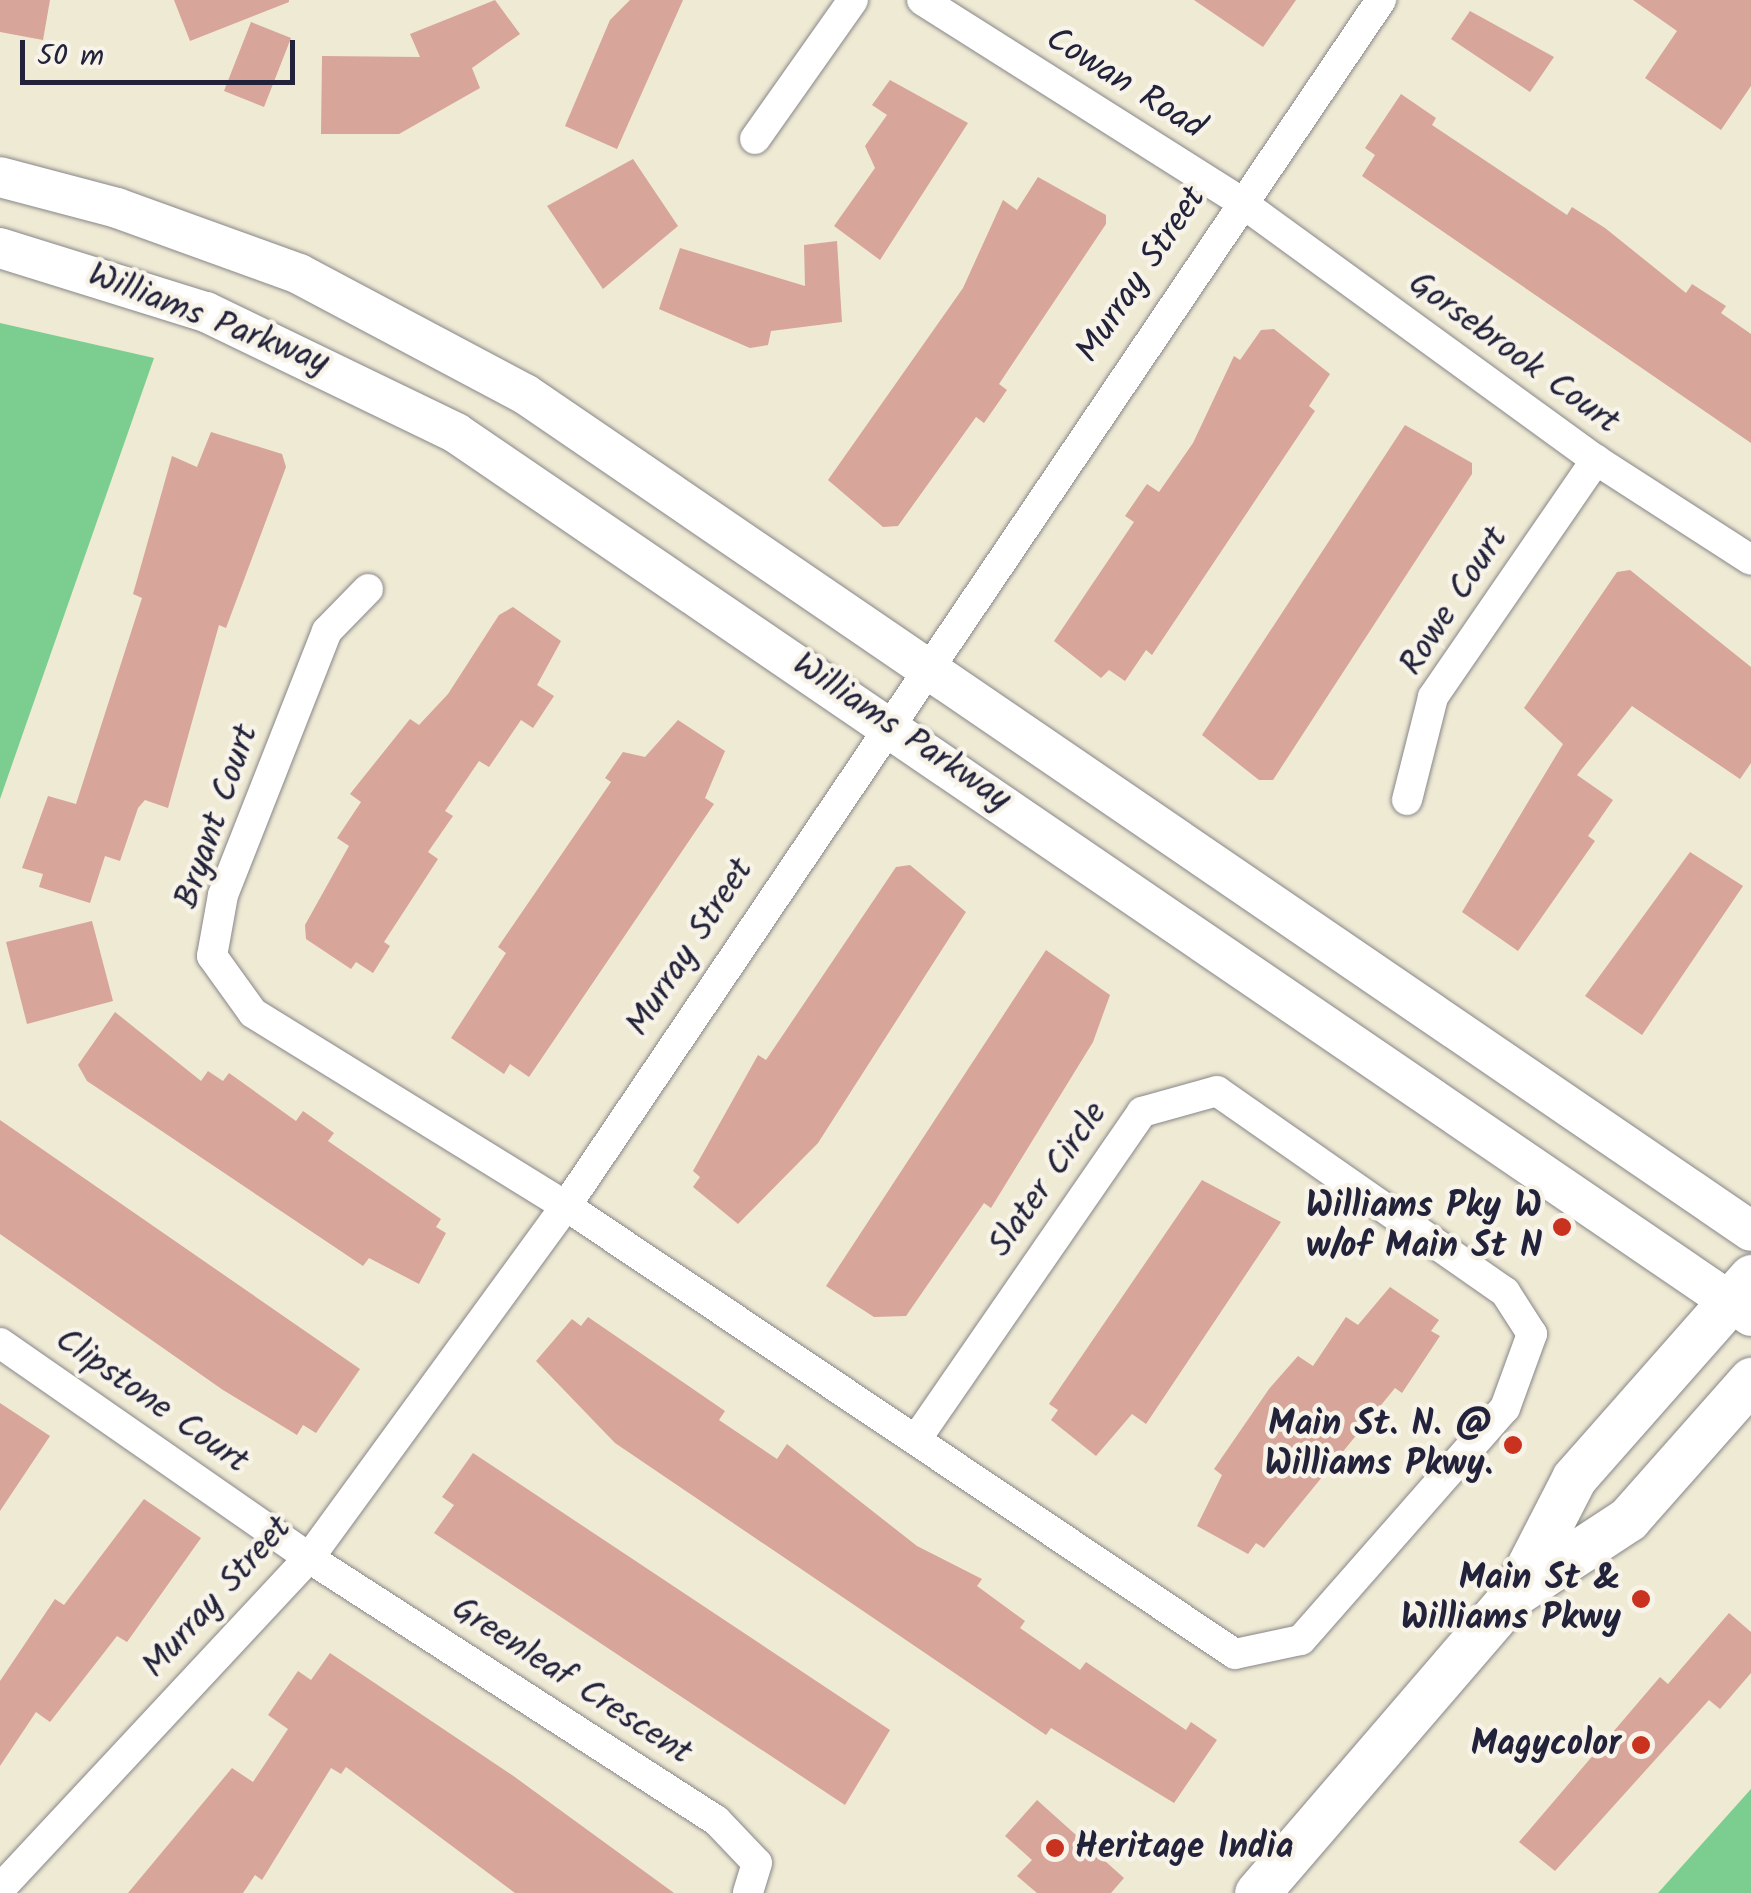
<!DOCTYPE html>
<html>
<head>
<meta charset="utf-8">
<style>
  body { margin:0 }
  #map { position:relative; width:1751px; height:1893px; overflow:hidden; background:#efead4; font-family:Kalam,sans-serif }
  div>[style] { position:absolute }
  .green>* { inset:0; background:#7bcd90 }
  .building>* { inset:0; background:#d7a599 }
  .roads { filter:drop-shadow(0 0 2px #888688) drop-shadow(0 0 2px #888688) }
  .street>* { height:30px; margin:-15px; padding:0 15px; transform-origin:15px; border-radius:15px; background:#fff }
  .secondary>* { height:40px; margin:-20px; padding:0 20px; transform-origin:20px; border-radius:20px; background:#fff }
  .primary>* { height:45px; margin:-22.5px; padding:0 22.5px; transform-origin:22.5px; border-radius:22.5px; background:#fff }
  .dots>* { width:28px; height:28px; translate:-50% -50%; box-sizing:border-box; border:5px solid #f7f3e8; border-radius:50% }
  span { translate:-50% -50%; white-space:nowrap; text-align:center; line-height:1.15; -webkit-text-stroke:9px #f7f3e8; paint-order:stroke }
  .street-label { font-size:35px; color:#22223b }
  .poi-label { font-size:35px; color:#22223b; font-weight:700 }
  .right { translate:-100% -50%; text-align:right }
  .left { translate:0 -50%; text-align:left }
  .scale { position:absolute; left:20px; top:40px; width:275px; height:45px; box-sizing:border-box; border:5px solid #22223b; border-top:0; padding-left:12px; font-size:30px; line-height:35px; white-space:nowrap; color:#22223b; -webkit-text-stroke:8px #f7f3e8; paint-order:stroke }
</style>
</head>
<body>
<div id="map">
  <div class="green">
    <i style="clip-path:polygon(0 323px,154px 358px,0 799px)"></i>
    <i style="clip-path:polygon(1751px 1789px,1751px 1893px,1658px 1893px)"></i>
  </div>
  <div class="building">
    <i style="clip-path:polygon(0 0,50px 0,43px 40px,0 32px)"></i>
    <i style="clip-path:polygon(174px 0,289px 0,289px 2px,190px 41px)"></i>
    <i style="clip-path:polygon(495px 0,520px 34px,472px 68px,480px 88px,399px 134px,321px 134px,322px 56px,420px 57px,410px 34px)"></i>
    <i style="clip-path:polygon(630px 0,683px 0,617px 149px,565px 126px,610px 20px)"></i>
    <i style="clip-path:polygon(1194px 0,1296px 0,1263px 47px)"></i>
    <i style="clip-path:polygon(1633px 0,1751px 0,1751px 86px,1721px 130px,1645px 78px,1677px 31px)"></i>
    <i style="clip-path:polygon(1470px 11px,1554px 57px,1530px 92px,1451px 39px)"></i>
    <i style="clip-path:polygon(251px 22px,291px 38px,264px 107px,224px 91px)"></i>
    <i style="clip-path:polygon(890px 80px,968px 123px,880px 260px,834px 226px,875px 168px,865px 146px,887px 115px,872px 105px)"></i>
    <i style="clip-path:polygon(1401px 94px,1436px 118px,1432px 125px,1567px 215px,1572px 207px,1605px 228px,1686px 293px,1692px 284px,1726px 306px,1721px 313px,1751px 334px,1751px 443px,1362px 176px,1375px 155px,1365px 148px)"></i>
    <i style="clip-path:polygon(633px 159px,678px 226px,603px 289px,547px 206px)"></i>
    <i style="clip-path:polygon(1038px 177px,1106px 215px,1106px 224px,999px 384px,1007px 390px,984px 423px,976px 417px,898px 526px,883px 527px,828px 480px,963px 288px,1003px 200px,1017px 210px)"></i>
    <i style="clip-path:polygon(837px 241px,842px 322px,771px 331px,768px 345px,750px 348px,659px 309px,680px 248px,805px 286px,804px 245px)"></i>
    <i style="clip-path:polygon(1274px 329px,1330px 374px,1309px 406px,1315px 411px,1152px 655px,1146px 650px,1125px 681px,1109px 670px,1101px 678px,1054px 641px,1134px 522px,1125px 516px,1147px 484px,1159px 492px,1193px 443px,1234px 356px,1240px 360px,1261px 330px)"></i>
    <i style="clip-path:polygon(1405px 425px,1472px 463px,1472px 474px,1273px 780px,1259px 780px,1202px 735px)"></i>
    <i style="clip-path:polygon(211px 432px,282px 454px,286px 467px,226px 628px,219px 625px,168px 808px,145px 800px,138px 808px,120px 861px,105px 856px,90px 903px,39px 887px,43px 874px,22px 868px,48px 796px,76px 804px,142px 598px,133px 594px,172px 456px,197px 467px)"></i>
    <i style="clip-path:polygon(1630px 570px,1751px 667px,1751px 763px,1740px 779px,1632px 706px,1577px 775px,1613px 800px,1588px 836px,1595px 841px,1518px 951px,1462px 912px,1563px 744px,1524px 708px,1617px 572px)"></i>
    <i style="clip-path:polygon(513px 607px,561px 641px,537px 685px,554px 696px,533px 728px,521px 720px,489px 767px,479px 761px,445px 811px,453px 816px,428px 852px,438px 859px,384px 942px,390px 946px,373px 973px,356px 962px,351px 969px,306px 939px,305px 925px,349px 846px,337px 838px,361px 802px,350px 794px,410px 719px,419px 725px,448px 694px,499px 615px)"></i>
    <i style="clip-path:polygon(678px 720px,725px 751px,705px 798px,714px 804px,529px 1077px,510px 1064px,504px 1074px,451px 1038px,506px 953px,498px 947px,611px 782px,605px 778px,623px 752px,645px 757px)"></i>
    <i style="clip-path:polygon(1690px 852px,1743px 886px,1642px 1035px,1585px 996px)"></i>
    <i style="clip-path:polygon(910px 865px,966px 912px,818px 1143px,738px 1224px,693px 1187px,700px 1177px,693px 1171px,758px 1055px,766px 1060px,896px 867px)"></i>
    <i style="clip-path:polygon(92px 921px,113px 1001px,27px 1024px,6px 942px)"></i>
    <i style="clip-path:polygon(1046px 950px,1110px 995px,1093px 1042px,991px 1208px,984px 1203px,906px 1316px,874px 1317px,826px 1286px)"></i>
    <i style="clip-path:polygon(115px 1012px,201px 1081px,208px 1071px,223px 1081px,229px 1073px,296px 1121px,303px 1111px,334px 1133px,328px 1141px,441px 1219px,436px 1227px,446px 1233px,419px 1284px,369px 1258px,363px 1266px,87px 1081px,78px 1065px)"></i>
    <i style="clip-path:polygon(0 1120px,360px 1369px,316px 1433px,303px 1425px,297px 1435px,223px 1390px,0 1234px)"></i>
    <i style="clip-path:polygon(1202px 1180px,1281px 1222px,1146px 1424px,1132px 1414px,1096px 1456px,1051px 1420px,1058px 1410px,1049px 1404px)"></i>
    <i style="clip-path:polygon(1390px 1287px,1439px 1320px,1431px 1331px,1440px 1336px,1402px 1393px,1395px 1388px,1264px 1548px,1256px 1543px,1248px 1554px,1197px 1526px,1222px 1475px,1214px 1469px,1269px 1389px,1298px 1356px,1313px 1366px,1346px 1317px,1358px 1325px)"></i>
    <i style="clip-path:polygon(588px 1317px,725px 1411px,719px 1420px,777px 1459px,787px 1444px,917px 1546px,982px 1579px,977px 1586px,1025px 1621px,1020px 1628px,1080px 1670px,1086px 1662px,1186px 1730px,1191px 1722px,1217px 1740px,1174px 1803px,1051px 1728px,1046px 1735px,615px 1443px,536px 1361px,572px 1319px,581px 1326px)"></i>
    <i style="clip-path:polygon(0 1403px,50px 1436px,0 1511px)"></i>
    <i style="clip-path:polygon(473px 1453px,890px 1730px,845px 1805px,434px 1533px,454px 1505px,442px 1497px)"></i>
    <i style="clip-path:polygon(144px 1499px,201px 1538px,127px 1642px,117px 1636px,50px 1722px,36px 1712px,0 1766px,0 1681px,55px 1599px,64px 1605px)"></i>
    <i style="clip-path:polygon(1729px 1613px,1751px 1632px,1751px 1673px,1720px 1709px,1709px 1700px,1555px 1871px,1519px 1842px,1660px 1677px,1668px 1684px)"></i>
    <i style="clip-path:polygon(330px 1653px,512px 1775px,674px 1893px,515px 1893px,346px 1767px,341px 1774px,331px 1768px,262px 1880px,255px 1875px,243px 1893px,128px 1893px,232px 1768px,253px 1782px,288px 1729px,268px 1715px,298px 1671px,311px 1680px)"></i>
    <i style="clip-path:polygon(1037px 1800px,1124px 1878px,1111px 1893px,1037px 1893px,1017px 1876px,1032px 1860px,1005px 1836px)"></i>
  </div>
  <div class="roads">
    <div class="street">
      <i style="left:922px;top:0;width:374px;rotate:32.3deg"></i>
      <i style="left:1238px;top:200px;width:442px;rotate:36deg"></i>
      <i style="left:1596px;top:460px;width:184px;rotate:32.8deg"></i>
      <i style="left:755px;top:139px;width:170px;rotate:-54.8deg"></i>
      <i style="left:368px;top:589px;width:59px;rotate:134.3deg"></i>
      <i style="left:327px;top:631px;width:284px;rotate:111.5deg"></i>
      <i style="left:223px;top:895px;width:62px;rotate:100.2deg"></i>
      <i style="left:212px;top:956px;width:70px;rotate:54.3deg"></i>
      <i style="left:253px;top:1013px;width:368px;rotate:31.7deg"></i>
      <i style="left:566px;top:1206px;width:805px;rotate:33.81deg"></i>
      <i style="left:1235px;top:1654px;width:67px;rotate:-12deg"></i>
      <i style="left:1301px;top:1640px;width:309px;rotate:-48.7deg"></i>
      <i style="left:1505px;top:1408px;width:79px;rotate:-70deg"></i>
      <i style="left:1532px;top:1334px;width:50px;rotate:-122.7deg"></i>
      <i style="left:1505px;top:1292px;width:351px;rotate:-145.1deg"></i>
      <i style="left:1217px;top:1091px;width:78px;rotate:164.4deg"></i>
      <i style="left:1142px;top:1112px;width:396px;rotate:124.6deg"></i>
      <i style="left:1407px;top:800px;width:106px;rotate:-75.8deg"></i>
      <i style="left:1433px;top:697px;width:288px;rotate:-55.5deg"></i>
      <i style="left:0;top:1343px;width:376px;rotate:34.8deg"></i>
      <i style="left:309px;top:1558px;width:484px;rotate:32.8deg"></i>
      <i style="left:716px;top:1820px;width:59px;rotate:46.4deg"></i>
      <i style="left:757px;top:1863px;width:31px;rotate:107deg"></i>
      <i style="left:0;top:1889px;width:453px;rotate:-47deg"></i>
      <i style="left:309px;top:1558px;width:436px;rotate:-53.9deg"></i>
      <i style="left:566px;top:1206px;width:1456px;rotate:-55.95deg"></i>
    </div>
    <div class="secondary">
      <i style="left:0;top:177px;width:121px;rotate:14.8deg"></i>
      <i style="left:117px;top:208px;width:194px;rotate:19.9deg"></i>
      <i style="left:299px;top:274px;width:256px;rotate:28deg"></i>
      <i style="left:525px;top:394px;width:1484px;rotate:34.32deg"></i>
      <i style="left:0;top:248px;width:216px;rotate:17.3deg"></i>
      <i style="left:206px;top:312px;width:278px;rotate:25.8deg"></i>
      <i style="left:456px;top:433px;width:1567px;rotate:34.29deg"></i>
    </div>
    <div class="primary">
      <i style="left:1517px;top:1592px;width:133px;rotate:-33.3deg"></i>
      <i style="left:1628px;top:1519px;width:186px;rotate:-48.5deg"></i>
      <i style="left:1257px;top:1893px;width:396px;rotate:-49.3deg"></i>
      <i style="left:1515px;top:1593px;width:129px;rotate:-62.8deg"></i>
      <i style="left:1574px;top:1478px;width:268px;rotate:-48.6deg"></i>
    </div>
  </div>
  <div class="dots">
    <i style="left:1562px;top:1227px;background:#c8321e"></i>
    <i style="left:1513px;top:1445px;background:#c8321e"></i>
    <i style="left:1641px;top:1599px;background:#c8321e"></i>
    <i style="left:1641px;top:1745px;background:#c8321e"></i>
    <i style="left:1055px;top:1848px;background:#c8321e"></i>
  </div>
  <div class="street-label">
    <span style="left:1125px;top:84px;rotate:32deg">Cowan Road</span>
    <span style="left:1142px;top:275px;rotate:-56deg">Murray Street</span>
    <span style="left:208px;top:320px;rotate:21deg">Williams Parkway</span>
    <span style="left:1513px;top:354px;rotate:36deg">Gorsebrook Court</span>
    <span style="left:1455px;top:602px;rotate:-57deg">Rowe Court</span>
    <span style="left:901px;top:733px;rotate:34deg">Williams Parkway</span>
    <span style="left:218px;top:817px;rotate:-71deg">Bryant Court</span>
    <span style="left:691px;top:948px;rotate:-57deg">Murray Street</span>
    <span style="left:1049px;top:1180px;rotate:-55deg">Slater Circle</span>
    <span style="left:151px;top:1402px;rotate:35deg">Clipstone Court</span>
    <span style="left:218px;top:1598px;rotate:-48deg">Murray Street</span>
    <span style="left:571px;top:1682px;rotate:33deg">Greenleaf Crescent</span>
  </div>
  <div class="poi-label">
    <span class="right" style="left:1542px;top:1227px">Williams Pky W<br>w/of Main St N</span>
    <span class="right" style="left:1493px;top:1445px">Main St. N. @<br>Williams Pkwy.</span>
    <span class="right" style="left:1621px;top:1599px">Main St &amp;<br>Williams Pkwy</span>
    <span class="right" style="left:1621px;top:1745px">Magycolor</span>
    <span class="left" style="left:1075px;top:1848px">Heritage India</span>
  </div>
  <div class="scale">50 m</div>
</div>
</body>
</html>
